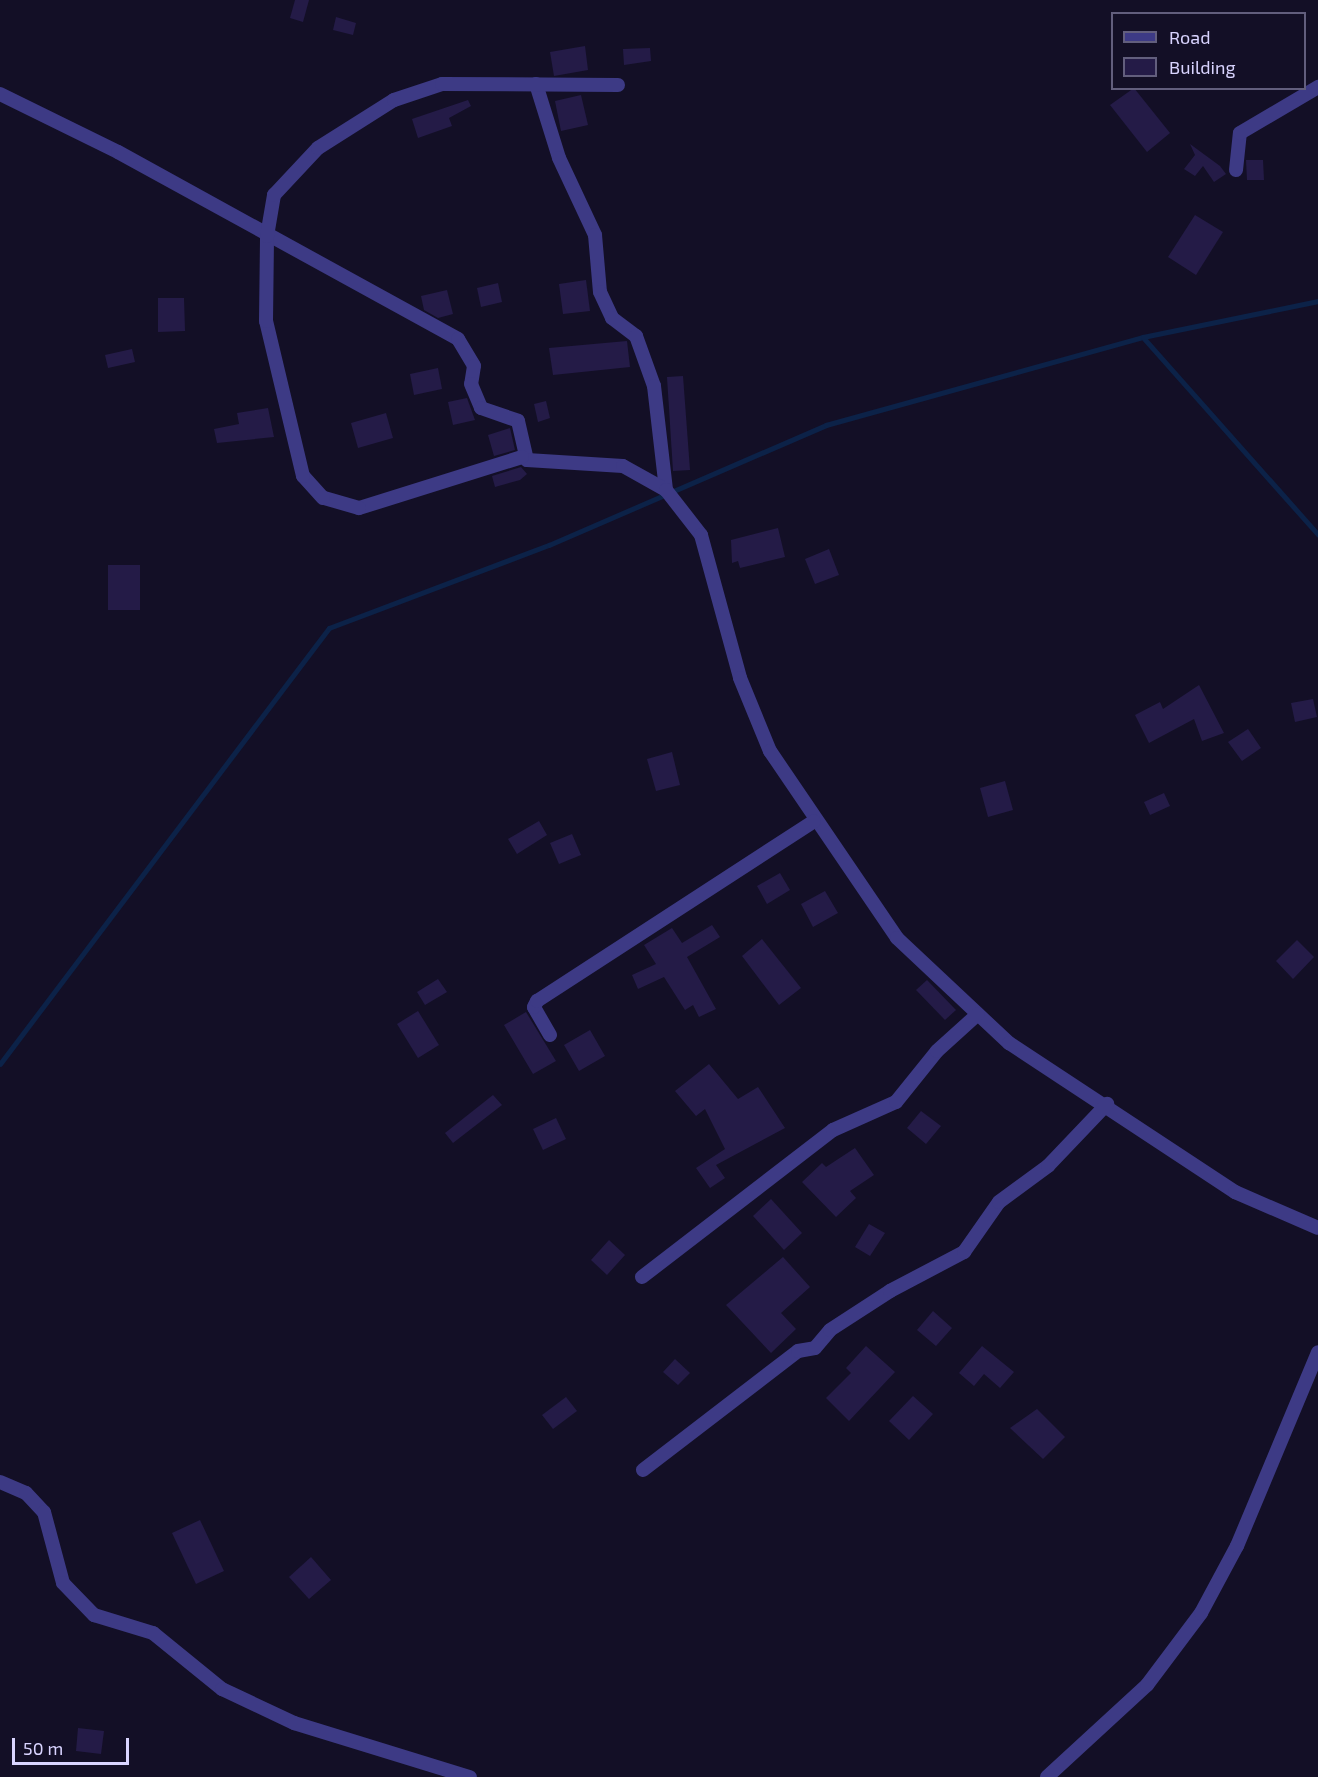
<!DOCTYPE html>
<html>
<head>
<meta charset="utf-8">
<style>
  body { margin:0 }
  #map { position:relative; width:1318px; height:1777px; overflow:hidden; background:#130f26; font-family:"Exo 2",sans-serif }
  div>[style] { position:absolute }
  .stream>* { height:4.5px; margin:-2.25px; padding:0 2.25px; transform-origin:2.25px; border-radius:2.25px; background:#0c2248 }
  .building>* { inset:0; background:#241b47 }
  .minor>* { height:14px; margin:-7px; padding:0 7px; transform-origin:7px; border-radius:7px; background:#3d3a85 }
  span { translate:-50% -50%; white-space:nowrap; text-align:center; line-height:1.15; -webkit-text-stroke:5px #130f26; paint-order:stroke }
  .legend { position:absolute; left:1111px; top:12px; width:195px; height:78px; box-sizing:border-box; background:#130f26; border:2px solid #625e7d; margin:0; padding:8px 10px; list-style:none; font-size:18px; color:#d9d4ff }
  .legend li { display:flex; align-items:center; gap:12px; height:30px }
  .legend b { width:30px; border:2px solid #625e7d }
  .scale { position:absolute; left:12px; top:1738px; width:117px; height:27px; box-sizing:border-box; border:3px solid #d9d4ff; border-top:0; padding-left:8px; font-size:18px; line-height:21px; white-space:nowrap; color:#d9d4ff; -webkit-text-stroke:4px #130f26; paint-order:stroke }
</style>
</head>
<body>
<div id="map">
  <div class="stream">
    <i style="left:1143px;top:337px;width:264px;rotate:48.4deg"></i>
    <i style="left:0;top:1064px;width:546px;rotate:-52.96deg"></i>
    <i style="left:329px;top:628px;width:235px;rotate:-20.7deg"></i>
    <i style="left:549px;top:545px;width:302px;rotate:-23.4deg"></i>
    <i style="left:826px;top:425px;width:329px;rotate:-15.5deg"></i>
    <i style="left:1143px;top:337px;width:179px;rotate:-11.6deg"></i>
  </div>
  <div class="building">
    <i style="clip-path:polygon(295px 0,309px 0,303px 22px,290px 18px)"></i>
    <i style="clip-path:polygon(336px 17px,356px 23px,353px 35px,333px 30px)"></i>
    <i style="clip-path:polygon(585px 46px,588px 70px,554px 76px,550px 52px)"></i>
    <i style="clip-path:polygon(650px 48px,651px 61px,624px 65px,623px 49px)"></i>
    <i style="clip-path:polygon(1134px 88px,1170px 133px,1147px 152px,1110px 105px)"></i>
    <i style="clip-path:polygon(581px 95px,588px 125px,561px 131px,555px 101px)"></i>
    <i style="clip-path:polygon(468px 100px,471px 106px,449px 118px,452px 126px,418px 138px,412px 119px)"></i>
    <i style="clip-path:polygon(1190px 144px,1220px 166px,1226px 174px,1214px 182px,1203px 166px,1195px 176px,1184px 169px,1195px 155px)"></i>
    <i style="clip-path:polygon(1246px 160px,1263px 160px,1264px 180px,1247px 180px)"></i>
    <i style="clip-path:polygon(1195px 215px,1223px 232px,1196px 275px,1168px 257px)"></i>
    <i style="clip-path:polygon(586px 280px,590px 311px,563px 314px,559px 284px)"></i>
    <i style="clip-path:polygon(498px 283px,502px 302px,481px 307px,477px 288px)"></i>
    <i style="clip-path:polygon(447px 290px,453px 314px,438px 318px,424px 310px,421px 296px)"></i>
    <i style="clip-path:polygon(158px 298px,184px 298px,185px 331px,158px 332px)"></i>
    <i style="clip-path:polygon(627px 341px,630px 367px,553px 375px,549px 348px)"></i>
    <i style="clip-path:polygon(132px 349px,135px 362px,108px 368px,105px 355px)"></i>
    <i style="clip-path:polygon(438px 368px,442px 389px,414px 395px,410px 374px)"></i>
    <i style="clip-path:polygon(683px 376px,690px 470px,673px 471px,667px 377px)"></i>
    <i style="clip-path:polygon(467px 398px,475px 420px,453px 425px,448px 402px)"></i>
    <i style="clip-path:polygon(546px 401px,550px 418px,538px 422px,534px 404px)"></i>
    <i style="clip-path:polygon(268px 408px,274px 437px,217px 443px,214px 429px,239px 424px,237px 413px)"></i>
    <i style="clip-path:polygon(386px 413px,393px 438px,358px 448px,351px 423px)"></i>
    <i style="clip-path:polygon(510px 428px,515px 450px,494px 456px,488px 435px)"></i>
    <i style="clip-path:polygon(521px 467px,527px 474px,520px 480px,495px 487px,492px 476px)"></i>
    <i style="clip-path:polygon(778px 528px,785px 557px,740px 568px,738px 561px,732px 563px,731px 540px)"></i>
    <i style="clip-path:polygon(829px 549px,839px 575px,815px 584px,805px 559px)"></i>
    <i style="clip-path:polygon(108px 565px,140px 565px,140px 610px,108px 610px)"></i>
    <i style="clip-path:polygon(1199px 685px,1224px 733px,1202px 741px,1194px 719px,1149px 743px,1135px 715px,1160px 702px,1163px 709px)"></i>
    <i style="clip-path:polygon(1313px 699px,1317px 717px,1295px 722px,1291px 703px)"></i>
    <i style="clip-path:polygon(1248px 729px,1261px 748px,1242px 761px,1228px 742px)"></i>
    <i style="clip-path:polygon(672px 752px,680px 785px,656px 791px,647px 759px)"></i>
    <i style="clip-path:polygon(1005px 781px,1013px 810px,988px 817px,980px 788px)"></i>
    <i style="clip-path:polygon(1164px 793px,1170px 806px,1150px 815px,1144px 802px)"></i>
    <i style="clip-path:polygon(539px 821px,547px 835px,517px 854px,508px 839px)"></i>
    <i style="clip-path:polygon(572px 834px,581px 855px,559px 864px,550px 843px)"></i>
    <i style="clip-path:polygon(780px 873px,790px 890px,767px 904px,757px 886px)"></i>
    <i style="clip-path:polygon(825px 891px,838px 913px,813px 927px,801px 904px)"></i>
    <i style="clip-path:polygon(712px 925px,720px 937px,687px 957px,716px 1009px,699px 1017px,693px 1005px,685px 1010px,664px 977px,638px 989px,632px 975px,656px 964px,644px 945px,672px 928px,682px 943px)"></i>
    <i style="clip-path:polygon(762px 939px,801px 988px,779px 1005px,742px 956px)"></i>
    <i style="clip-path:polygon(1297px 940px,1314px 957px,1293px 979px,1276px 961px)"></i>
    <i style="clip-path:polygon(438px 979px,447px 992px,425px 1005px,417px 992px)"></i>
    <i style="clip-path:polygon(927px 980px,956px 1010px,945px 1020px,916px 990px)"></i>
    <i style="clip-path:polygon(418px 1011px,439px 1045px,418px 1058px,397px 1024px)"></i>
    <i style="clip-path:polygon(526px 1012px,556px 1061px,533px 1074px,504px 1025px)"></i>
    <i style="clip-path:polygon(590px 1030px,605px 1056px,579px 1071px,564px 1045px)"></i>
    <i style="clip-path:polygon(709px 1064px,738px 1099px,758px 1087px,785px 1128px,716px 1165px,725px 1178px,710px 1188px,696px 1168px,725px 1149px,705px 1109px,696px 1116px,675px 1091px)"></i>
    <i style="clip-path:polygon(493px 1095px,502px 1105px,453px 1143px,445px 1133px)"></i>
    <i style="clip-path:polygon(921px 1111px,941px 1126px,926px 1144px,907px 1128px)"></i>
    <i style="clip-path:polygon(556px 1118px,566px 1139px,543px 1150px,533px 1129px)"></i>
    <i style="clip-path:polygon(855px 1148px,874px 1175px,850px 1191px,856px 1198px,836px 1217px,802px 1182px,822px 1163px,826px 1167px)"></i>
    <i style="clip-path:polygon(771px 1199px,802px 1233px,784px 1250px,753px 1216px)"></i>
    <i style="clip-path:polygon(869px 1224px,885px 1233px,870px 1256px,855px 1247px)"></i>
    <i style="clip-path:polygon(609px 1240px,625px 1255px,607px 1275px,591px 1260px)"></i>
    <i style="clip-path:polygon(783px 1257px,810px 1287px,781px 1313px,796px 1329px,771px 1353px,726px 1305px)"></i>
    <i style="clip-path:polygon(933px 1311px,952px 1328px,936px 1346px,917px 1330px)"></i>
    <i style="clip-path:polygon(866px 1346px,895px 1372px,849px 1421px,826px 1398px,851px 1373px,846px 1368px)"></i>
    <i style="clip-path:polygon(982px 1346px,1014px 1372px,1000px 1388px,984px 1374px,974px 1386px,959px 1373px)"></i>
    <i style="clip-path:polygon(675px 1359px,690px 1373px,678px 1385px,663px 1372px)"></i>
    <i style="clip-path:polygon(913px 1396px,933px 1414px,909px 1440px,889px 1421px)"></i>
    <i style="clip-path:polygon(566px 1397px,577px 1411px,553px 1429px,542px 1415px)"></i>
    <i style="clip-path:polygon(1037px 1409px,1065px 1437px,1043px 1459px,1010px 1428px)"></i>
    <i style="clip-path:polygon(200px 1520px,224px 1571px,196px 1584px,172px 1533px)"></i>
    <i style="clip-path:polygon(311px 1557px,331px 1580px,309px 1599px,289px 1577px)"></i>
    <i style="clip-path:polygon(78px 1728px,104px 1731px,101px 1754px,76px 1751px)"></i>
  </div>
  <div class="minor">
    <i style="left:536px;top:84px;width:77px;rotate:72.7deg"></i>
    <i style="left:559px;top:158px;width:85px;rotate:64.9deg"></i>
    <i style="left:595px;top:235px;width:57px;rotate:85deg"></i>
    <i style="left:600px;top:292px;width:29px;rotate:65deg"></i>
    <i style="left:612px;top:318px;width:30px;rotate:37deg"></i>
    <i style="left:636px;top:336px;width:53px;rotate:70.2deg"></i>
    <i style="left:654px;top:386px;width:105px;rotate:83.4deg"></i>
    <i style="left:0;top:94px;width:131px;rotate:26.2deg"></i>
    <i style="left:118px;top:152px;width:388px;rotate:28.8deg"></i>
    <i style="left:458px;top:339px;width:31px;rotate:59deg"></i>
    <i style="left:474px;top:366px;width:18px;rotate:99deg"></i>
    <i style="left:471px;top:384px;width:26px;rotate:67deg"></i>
    <i style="left:481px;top:408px;width:39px;rotate:19deg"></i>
    <i style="left:518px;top:421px;width:40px;rotate:77deg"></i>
    <i style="left:527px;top:460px;width:96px;rotate:3.6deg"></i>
    <i style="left:623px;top:466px;width:49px;rotate:29.2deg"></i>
    <i style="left:666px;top:490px;width:57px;rotate:52.1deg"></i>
    <i style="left:701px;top:535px;width:148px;rotate:74.7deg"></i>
    <i style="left:740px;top:678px;width:79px;rotate:67.7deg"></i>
    <i style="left:770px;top:751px;width:226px;rotate:55.8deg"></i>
    <i style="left:897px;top:938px;width:154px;rotate:43.2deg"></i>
    <i style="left:1009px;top:1043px;width:271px;rotate:33.4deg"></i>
    <i style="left:1235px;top:1192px;width:90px;rotate:23.4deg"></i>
    <i style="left:1236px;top:170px;width:37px;rotate:-84deg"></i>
    <i style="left:1240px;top:133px;width:91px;rotate:-30.5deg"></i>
    <i style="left:522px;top:457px;width:171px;rotate:162.6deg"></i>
    <i style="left:359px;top:508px;width:37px;rotate:-164deg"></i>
    <i style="left:323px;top:498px;width:30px;rotate:-132deg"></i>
    <i style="left:303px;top:476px;width:159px;rotate:-103.4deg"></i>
    <i style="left:266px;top:321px;width:85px;rotate:-89.3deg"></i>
    <i style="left:267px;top:236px;width:42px;rotate:-80.3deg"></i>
    <i style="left:274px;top:195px;width:64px;rotate:-46.9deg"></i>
    <i style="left:318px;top:148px;width:90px;rotate:-32.3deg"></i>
    <i style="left:394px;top:100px;width:51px;rotate:-18.4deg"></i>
    <i style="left:442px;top:84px;width:176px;rotate:0.3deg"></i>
    <i style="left:550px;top:1035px;width:32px;rotate:-120deg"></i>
    <i style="left:534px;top:1007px;width:7px;rotate:-63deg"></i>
    <i style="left:537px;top:1001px;width:330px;rotate:-33deg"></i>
    <i style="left:642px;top:1277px;width:241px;rotate:-37.6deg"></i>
    <i style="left:833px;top:1130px;width:69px;rotate:-24deg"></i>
    <i style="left:896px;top:1102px;width:65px;rotate:-51.2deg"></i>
    <i style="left:937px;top:1051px;width:55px;rotate:-42.1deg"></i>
    <i style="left:643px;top:1470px;width:195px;rotate:-37.5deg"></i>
    <i style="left:798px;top:1351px;width:17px;rotate:-10deg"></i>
    <i style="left:815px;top:1348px;width:23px;rotate:-50deg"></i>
    <i style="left:830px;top:1330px;width:72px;rotate:-33deg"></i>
    <i style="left:890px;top:1291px;width:84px;rotate:-27.8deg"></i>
    <i style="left:964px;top:1252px;width:61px;rotate:-55deg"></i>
    <i style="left:999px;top:1202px;width:61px;rotate:-36.3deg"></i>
    <i style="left:1048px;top:1166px;width:86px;rotate:-46.4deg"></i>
    <i style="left:0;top:1482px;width:28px;rotate:23deg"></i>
    <i style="left:26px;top:1493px;width:26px;rotate:47deg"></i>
    <i style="left:44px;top:1512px;width:73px;rotate:75deg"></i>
    <i style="left:63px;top:1583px;width:45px;rotate:45.9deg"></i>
    <i style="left:94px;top:1615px;width:62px;rotate:17deg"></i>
    <i style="left:153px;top:1633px;width:89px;rotate:39.1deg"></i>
    <i style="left:222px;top:1689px;width:80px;rotate:25.3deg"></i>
    <i style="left:294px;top:1723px;width:184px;rotate:17.1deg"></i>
    <i style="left:1047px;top:1777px;width:136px;rotate:-42.6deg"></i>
    <i style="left:1147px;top:1685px;width:90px;rotate:-53.1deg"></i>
    <i style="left:1201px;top:1613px;width:76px;rotate:-61.8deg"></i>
    <i style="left:1237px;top:1546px;width:210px;rotate:-67.3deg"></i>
  </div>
  <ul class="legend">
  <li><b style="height:8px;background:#3d3a85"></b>Road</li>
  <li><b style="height:16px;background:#241b47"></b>Building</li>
  </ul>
  <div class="scale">50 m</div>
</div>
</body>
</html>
